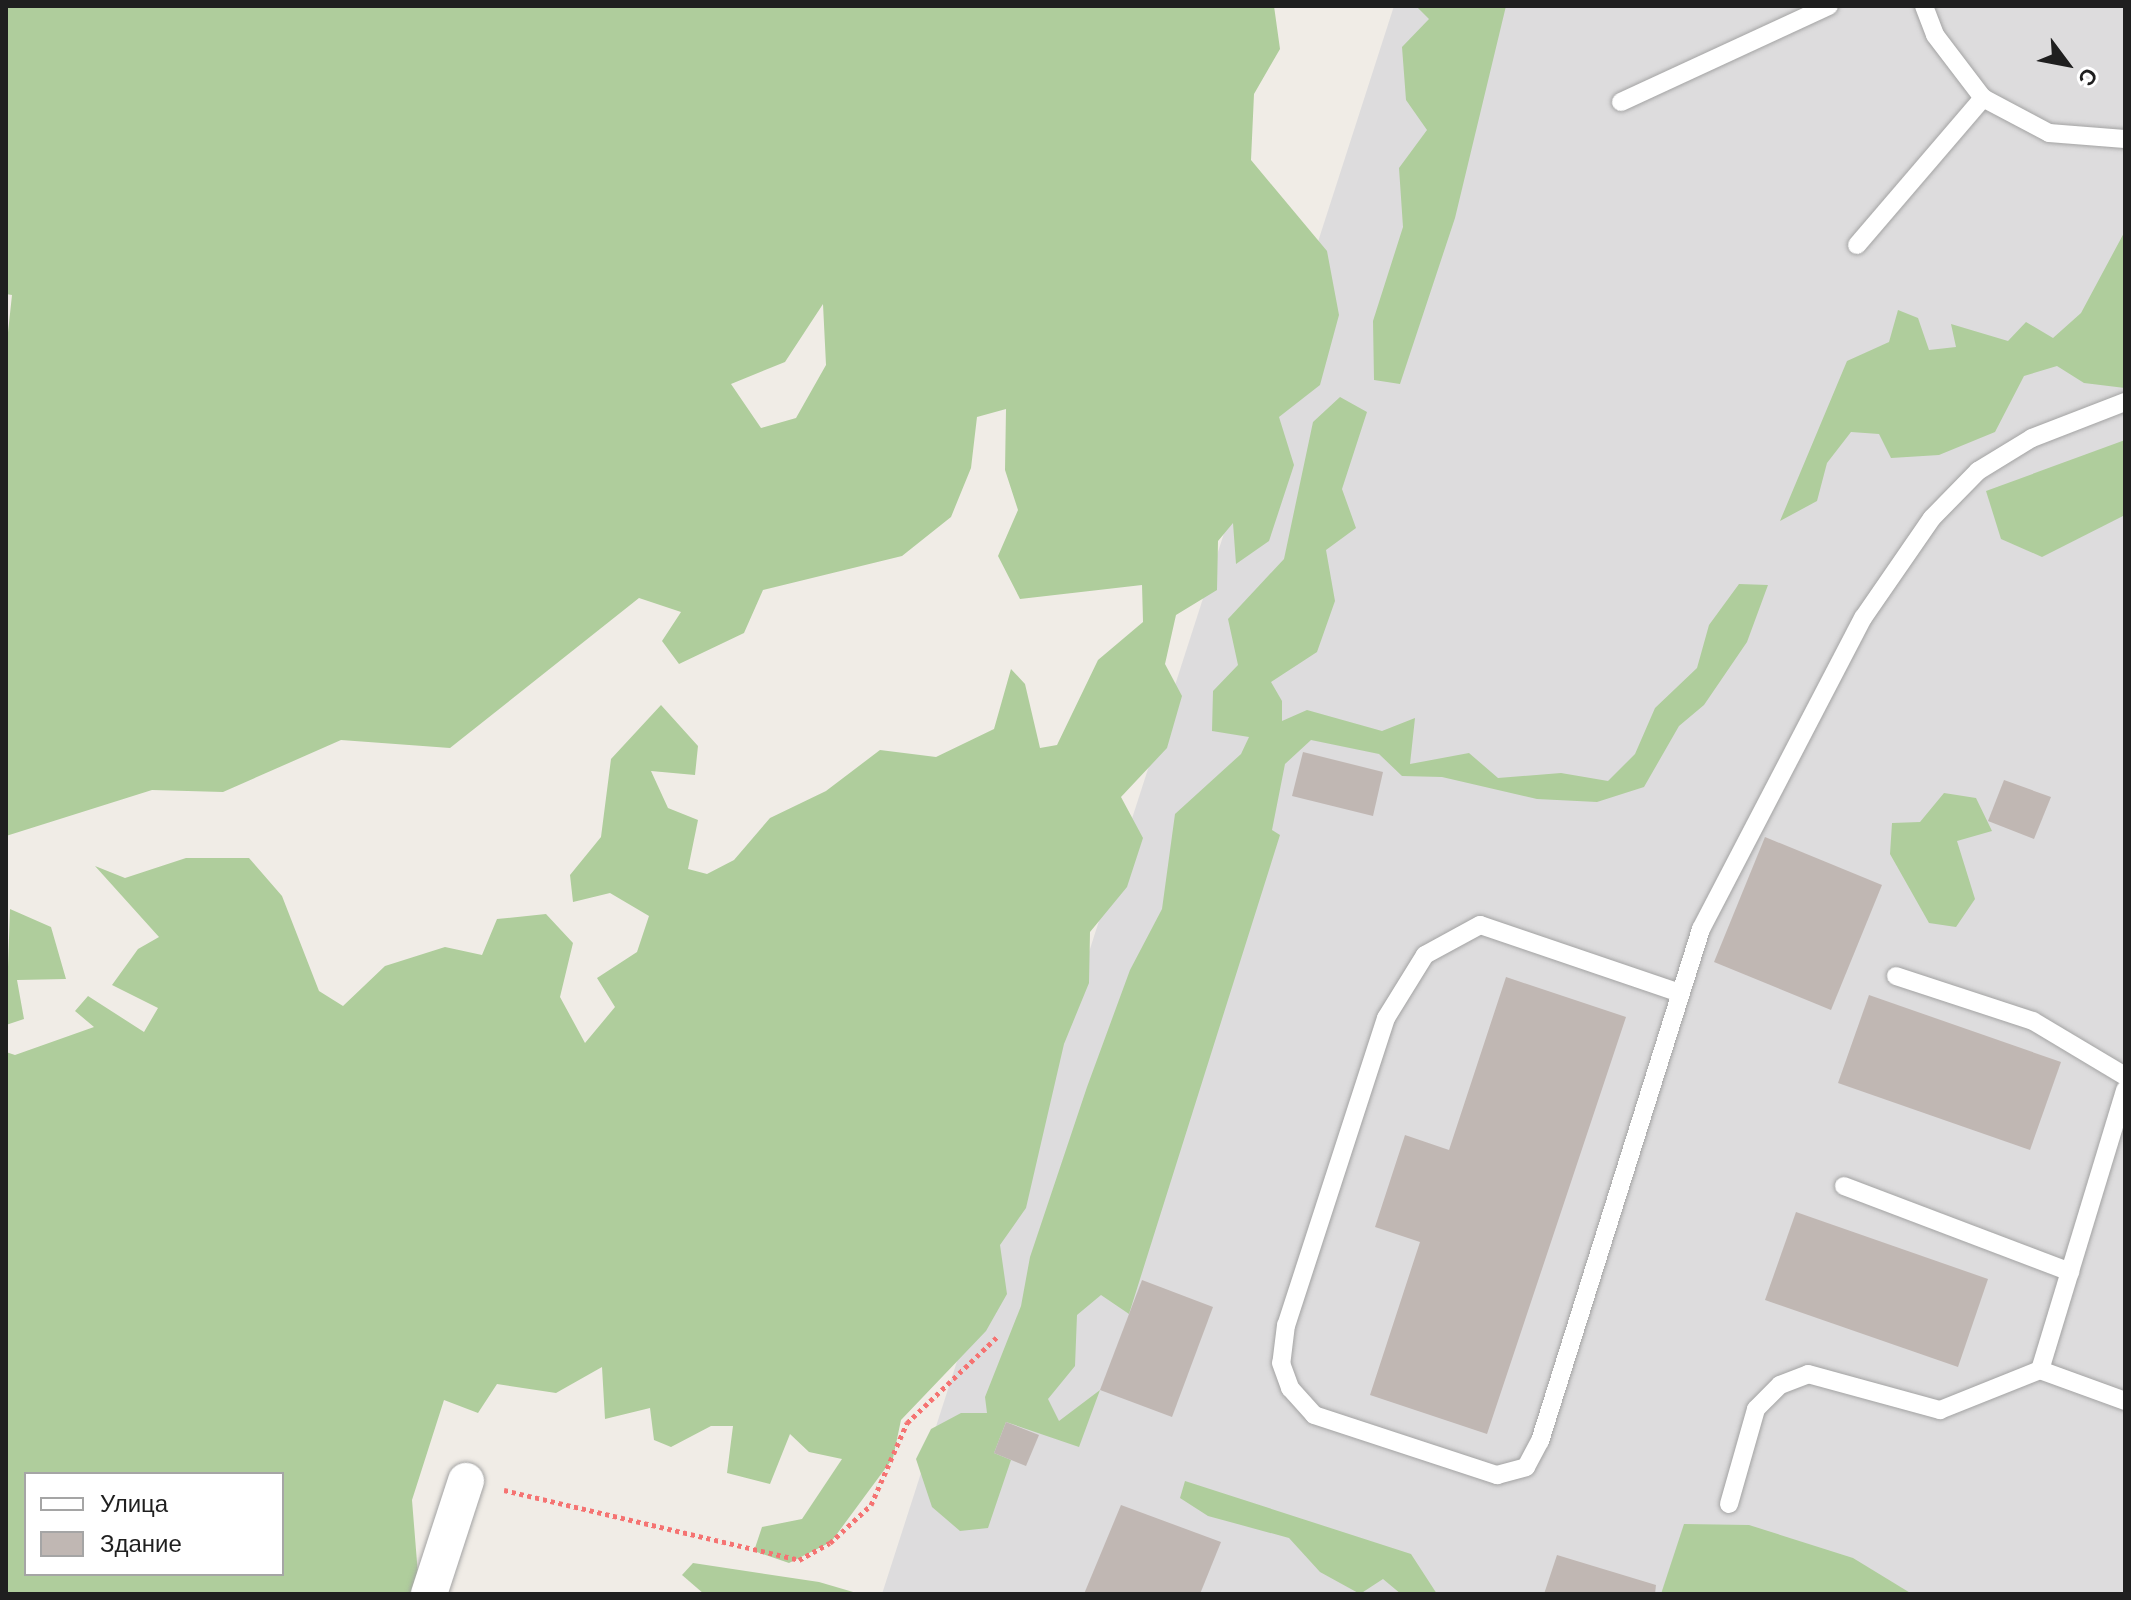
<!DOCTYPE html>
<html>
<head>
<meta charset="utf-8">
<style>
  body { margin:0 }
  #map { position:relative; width:2131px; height:1600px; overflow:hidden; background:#f0ece6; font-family:"Work Sans",sans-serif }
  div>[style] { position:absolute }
  .residential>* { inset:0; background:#dddcdd }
  .forest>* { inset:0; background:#afcd9c }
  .building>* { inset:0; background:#c0b7b3 }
  .path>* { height:5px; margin-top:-2.5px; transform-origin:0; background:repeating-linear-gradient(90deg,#f57372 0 4px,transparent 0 8px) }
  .roads { filter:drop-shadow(0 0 2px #a3a3a3) drop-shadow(0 0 2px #a3a3a3) }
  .lane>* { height:18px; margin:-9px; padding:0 9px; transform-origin:9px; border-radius:9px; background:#fff }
  .street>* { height:36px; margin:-18px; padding:0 18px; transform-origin:18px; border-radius:18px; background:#fff }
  span { translate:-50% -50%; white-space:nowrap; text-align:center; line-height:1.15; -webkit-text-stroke:8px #fff; paint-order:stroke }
  .frame { position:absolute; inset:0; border:8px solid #1f1f1f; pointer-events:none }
  .legend { position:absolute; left:24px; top:1472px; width:260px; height:104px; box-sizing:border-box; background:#fff; border:2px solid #a5a5a5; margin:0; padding:10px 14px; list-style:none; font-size:24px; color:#1f1f1f }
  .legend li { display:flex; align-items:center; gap:16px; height:40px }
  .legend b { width:40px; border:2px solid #a5a5a5 }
  .north { position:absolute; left:2027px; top:24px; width:80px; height:80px; -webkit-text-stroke:6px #fff; paint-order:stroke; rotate:122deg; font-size:22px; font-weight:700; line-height:32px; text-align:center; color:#1f1f1f }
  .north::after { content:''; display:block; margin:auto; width:28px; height:36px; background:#1f1f1f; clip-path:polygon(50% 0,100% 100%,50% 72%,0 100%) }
</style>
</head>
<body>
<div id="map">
  <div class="residential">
    <i style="clip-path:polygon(1394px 6px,2125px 6px,2125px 1594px,882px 1594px)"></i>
  </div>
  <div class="forest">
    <i style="clip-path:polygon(evenodd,6px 6px,1274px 6px,1280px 49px,1254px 94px,1251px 160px,1327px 251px,1339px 315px,1320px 385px,1279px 417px,1294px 465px,1269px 541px,1236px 564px,1233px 523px,1218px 541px,1217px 590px,1176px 615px,1165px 664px,1182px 696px,1167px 748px,1121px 797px,1143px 838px,1127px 887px,1090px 932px,1089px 983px,1064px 1044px,1026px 1208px,1000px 1245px,1007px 1294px,986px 1331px,901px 1420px,893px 1458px,831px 1542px,789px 1563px,754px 1551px,762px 1527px,802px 1519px,842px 1459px,809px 1452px,790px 1434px,770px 1484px,727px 1473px,733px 1426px,711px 1426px,671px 1447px,654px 1440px,650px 1408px,605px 1419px,602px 1367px,556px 1393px,497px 1384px,478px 1413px,444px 1400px,412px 1500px,419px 1587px,412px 1594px,6px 1594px,6px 1052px,15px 1055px,94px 1027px,75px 1011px,88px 996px,144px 1032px,158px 1008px,112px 985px,138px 949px,159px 937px,95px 866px,125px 878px,186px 858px,249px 858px,282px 896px,319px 991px,343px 1006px,385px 966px,445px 947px,482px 955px,497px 919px,546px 914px,573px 943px,560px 997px,585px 1043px,615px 1007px,597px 978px,637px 952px,649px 916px,610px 893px,573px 902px,570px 875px,601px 837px,611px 759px,661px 705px,698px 746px,695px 775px,651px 771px,668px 808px,698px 820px,688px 869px,707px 874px,734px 860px,770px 818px,826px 791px,880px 750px,936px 757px,994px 729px,1011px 669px,1025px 684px,1040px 748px,1057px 745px,1098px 660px,1143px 622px,1142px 585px,1020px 599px,998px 556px,1018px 510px,1005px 470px,1006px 409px,977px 417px,971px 468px,951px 517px,902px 556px,763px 590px,744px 633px,679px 664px,662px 641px,681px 612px,639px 598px,450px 748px,341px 740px,223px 792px,152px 790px,6px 836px,6px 351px,12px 295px,6px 294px,6px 6px,823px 304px,826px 365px,796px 418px,761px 428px,731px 384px,785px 362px,823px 304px,6px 6px,26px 1474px,282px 1474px,282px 1574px,26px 1574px,26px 1474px)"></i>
    <i style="clip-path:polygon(1416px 6px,1506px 6px,1455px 218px,1400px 384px,1374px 380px,1373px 321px,1403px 227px,1399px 168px,1427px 130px,1406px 100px,1402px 47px,1429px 19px)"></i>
    <i style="clip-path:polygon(2125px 231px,2125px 388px,2084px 383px,2057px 366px,2024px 376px,1995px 432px,1939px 455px,1891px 458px,1879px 434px,1851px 432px,1827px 463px,1817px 501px,1780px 521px,1847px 361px,1889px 342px,1898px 310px,1918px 318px,1929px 350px,1956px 347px,1951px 324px,2008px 341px,2026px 322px,2053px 338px,2081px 313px)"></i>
    <i style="clip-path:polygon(1340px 397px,1367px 412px,1342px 489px,1356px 528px,1326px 550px,1335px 601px,1317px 652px,1271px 682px,1282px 701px,1282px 721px,1307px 710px,1382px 731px,1415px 718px,1410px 764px,1469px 753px,1498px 778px,1561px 773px,1608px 781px,1635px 754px,1655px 708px,1697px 668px,1709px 625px,1739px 584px,1768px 585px,1747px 642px,1704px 705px,1679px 726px,1644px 787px,1597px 802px,1537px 799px,1442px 777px,1402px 776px,1379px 754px,1311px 740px,1285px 764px,1272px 830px,1280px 835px,1129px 1314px,1101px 1295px,1077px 1315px,1075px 1366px,1048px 1399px,1059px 1421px,1100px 1390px,1079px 1447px,1006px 1422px,994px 1453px,1011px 1460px,988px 1528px,960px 1531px,932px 1507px,916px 1459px,931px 1429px,961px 1413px,987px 1413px,985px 1397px,1021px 1306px,1030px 1257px,1087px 1087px,1130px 970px,1162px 909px,1175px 814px,1241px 754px,1249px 737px,1212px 731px,1213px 691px,1238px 665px,1228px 619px,1284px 559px,1313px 422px)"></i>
    <i style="clip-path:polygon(2125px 440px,2125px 515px,2042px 557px,2001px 539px,1986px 491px)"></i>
    <i style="clip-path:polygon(1944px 793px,1976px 798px,1992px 831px,1957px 841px,1975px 899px,1956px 927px,1929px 923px,1890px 854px,1892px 823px,1920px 822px)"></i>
    <i style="clip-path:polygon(10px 909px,51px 927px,66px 979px,17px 980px,24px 1019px,6px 1025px)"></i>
    <i style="clip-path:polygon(1185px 1481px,1411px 1554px,1437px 1594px,1401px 1594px,1383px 1579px,1360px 1594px,1320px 1572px,1289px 1538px,1208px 1516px,1180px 1498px)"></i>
    <i style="clip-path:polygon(1684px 1524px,1749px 1525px,1853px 1558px,1912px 1594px,1661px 1594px)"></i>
    <i style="clip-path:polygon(693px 1563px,819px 1582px,860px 1594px,704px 1594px,682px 1575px)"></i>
  </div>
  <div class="building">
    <i style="clip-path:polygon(1303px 752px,1383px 772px,1373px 816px,1292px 796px)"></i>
    <i style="clip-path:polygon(2004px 780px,2051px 797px,2034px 839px,1988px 821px)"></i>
    <i style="clip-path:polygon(1765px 837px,1882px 885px,1831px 1010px,1714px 962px)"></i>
    <i style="clip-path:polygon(1506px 977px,1626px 1017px,1487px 1434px,1370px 1395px,1420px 1242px,1375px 1227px,1405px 1135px,1449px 1150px)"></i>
    <i style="clip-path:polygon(1869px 995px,2061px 1062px,2030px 1150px,1838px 1083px)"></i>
    <i style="clip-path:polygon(1796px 1212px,1988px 1279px,1958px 1367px,1765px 1300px)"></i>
    <i style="clip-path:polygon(1142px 1280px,1213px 1307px,1172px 1417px,1100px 1390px)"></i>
    <i style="clip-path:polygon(1006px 1422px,1039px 1435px,1026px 1466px,994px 1453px)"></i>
    <i style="clip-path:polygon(1121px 1505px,1221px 1542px,1200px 1594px,1084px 1594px)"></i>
    <i style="clip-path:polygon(1557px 1555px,1656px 1585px,1655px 1594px,1544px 1594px)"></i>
  </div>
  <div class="path">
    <i style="left:504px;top:1490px;width:303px;rotate:13.3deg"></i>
    <i style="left:799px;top:1560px;width:35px;rotate:-29deg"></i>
    <i style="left:830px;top:1543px;width:56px;rotate:-42.8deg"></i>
    <i style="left:871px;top:1505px;width:90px;rotate:-66.3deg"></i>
    <i style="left:907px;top:1423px;width:127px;rotate:-43.7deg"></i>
  </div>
  <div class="roads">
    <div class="lane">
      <i style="left:1924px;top:6px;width:31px;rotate:69deg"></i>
      <i style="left:1935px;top:35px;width:79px;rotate:52.7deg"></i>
      <i style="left:1983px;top:98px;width:75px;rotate:27.9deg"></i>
      <i style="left:2049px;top:133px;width:76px;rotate:4.5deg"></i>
      <i style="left:1621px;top:102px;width:229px;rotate:-24.8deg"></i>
      <i style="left:1857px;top:245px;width:194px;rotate:-49.4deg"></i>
      <i style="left:1896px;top:976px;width:144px;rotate:18.2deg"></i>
      <i style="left:2033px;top:1021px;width:107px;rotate:30.9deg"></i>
      <i style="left:1680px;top:993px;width:211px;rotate:-161.2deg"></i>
      <i style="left:1480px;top:925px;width:63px;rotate:151.4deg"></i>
      <i style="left:1425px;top:955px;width:74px;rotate:121.8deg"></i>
      <i style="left:1386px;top:1018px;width:323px;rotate:108deg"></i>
      <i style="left:1286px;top:1325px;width:38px;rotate:97deg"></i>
      <i style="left:1281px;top:1363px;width:27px;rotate:70deg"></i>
      <i style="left:1290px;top:1388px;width:36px;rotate:48deg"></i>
      <i style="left:1314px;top:1415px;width:193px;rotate:18.2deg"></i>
      <i style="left:1497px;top:1475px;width:30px;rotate:-15deg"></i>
      <i style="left:1526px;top:1467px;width:30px;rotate:-62deg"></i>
      <i style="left:1540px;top:1441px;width:537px;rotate:-72.54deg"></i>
      <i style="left:1701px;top:929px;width:351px;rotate:-62.5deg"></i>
      <i style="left:1863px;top:618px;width:121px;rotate:-55.4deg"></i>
      <i style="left:1932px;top:518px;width:66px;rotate:-45.6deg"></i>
      <i style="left:1978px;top:471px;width:63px;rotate:-31.4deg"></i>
      <i style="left:2032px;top:438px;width:100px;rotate:-21.2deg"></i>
      <i style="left:1844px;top:1186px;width:242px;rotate:20.8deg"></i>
      <i style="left:2040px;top:1370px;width:293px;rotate:-73.1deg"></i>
      <i style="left:1729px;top:1504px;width:99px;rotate:-74.1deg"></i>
      <i style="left:1756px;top:1409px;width:34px;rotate:-45deg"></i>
      <i style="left:1780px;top:1385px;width:30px;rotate:-21deg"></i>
      <i style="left:1808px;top:1374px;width:137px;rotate:15.3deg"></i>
      <i style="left:1940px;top:1410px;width:108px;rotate:-21.8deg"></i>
      <i style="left:2040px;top:1370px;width:90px;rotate:20deg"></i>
    </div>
    <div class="street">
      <i style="left:429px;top:1594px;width:119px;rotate:-71.9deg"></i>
    </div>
  </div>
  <div class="frame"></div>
  <ul class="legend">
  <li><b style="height:10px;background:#fff"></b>Улица</li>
  <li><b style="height:22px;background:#c0b7b3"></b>Здание</li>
  </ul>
  <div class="north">С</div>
</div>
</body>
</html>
